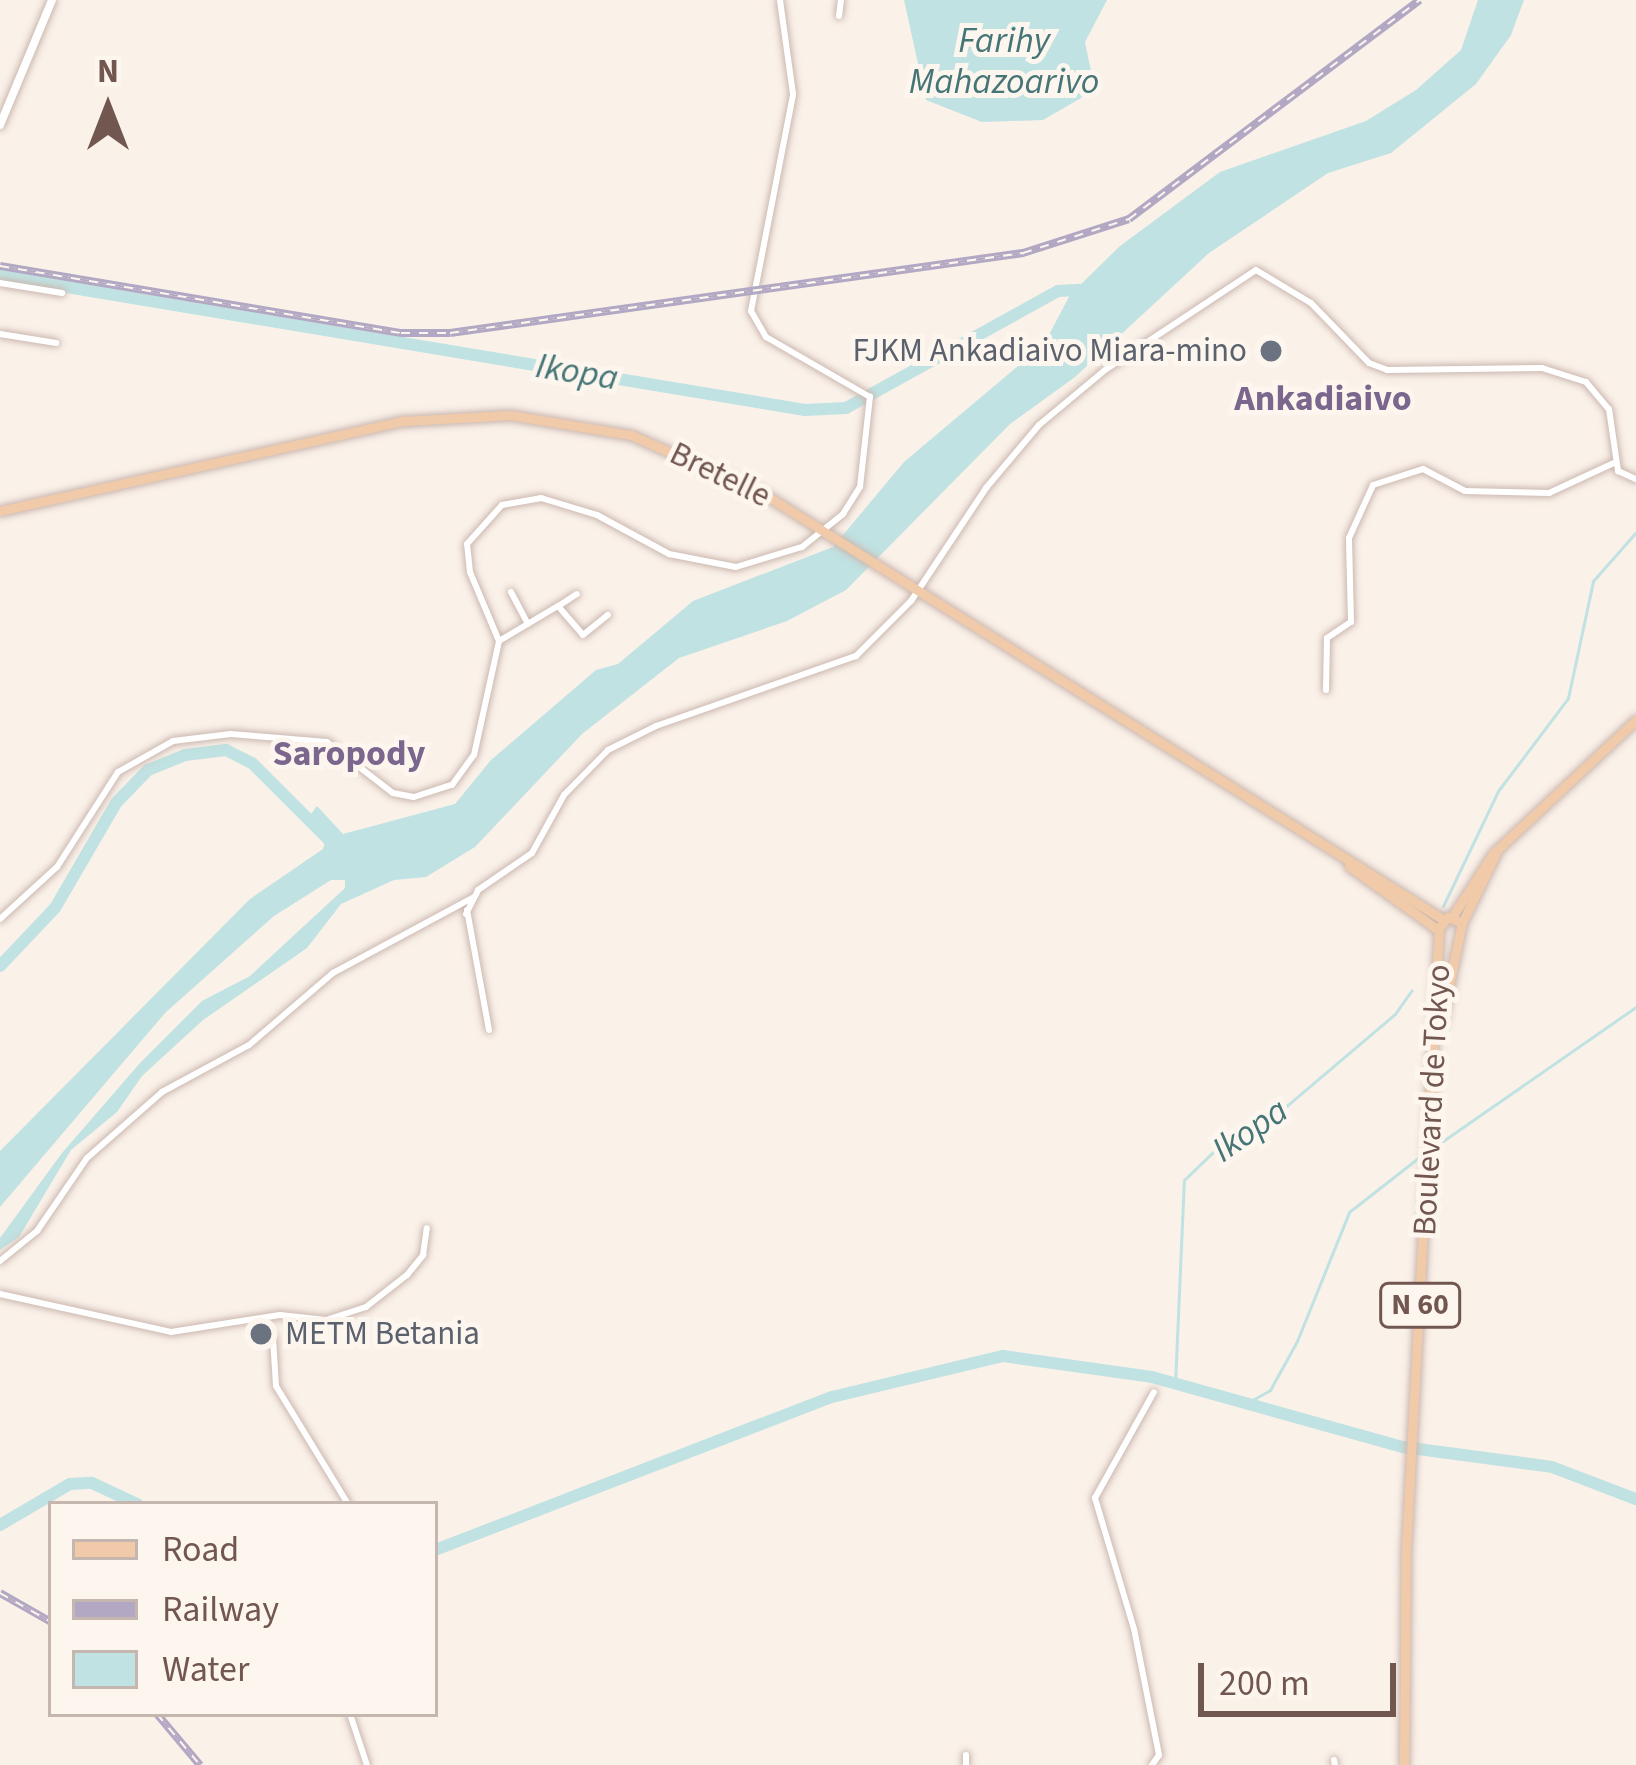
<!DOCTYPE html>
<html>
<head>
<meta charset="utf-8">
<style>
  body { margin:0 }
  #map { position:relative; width:1636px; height:1765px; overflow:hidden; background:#faf1e9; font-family:"Source Sans 3",sans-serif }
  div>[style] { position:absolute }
  .water>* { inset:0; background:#c0e2e2 }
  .stream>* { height:3px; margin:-1.5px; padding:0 1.5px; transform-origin:1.5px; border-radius:1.5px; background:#c0e2e2 }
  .river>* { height:12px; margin:-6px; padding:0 6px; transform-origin:6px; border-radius:6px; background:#c0e2e2 }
  .roads { filter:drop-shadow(0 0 3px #cbb8b0) drop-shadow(0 0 3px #cbb8b0) }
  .minor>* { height:6px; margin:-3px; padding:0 3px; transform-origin:3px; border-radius:3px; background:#fff }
  .tertiary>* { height:8px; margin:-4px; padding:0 4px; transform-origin:4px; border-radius:4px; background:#fff }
  .primary>* { height:9px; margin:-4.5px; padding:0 4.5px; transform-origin:4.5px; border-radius:4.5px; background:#f1cba9 }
  .rail>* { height:8px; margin-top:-4px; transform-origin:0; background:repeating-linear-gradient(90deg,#fdf6ef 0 9px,#b3a8c3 0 18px); box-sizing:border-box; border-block:3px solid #b3a8c3 }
  .dots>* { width:33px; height:33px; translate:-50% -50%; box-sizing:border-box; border:6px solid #fdf6ef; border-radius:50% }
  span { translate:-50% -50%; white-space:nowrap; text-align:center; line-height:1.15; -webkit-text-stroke:10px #fdf6ef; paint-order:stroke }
  .shield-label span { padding:3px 9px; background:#fdf6ef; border:3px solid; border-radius:9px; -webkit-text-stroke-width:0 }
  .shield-label { font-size:30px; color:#725750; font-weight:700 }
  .worship-label { font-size:33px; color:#5b616d }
  .right { translate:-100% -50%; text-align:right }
  .left { translate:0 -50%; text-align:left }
  .street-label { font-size:33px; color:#725750 }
  .water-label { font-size:36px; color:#457576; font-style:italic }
  .neighbourhood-label { font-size:36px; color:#7b678d; font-weight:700 }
  .legend { position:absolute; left:48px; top:1501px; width:390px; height:216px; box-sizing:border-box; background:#fdf6ef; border:3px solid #c5b6af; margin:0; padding:15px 21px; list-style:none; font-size:36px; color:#725750 }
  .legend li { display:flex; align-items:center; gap:24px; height:60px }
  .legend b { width:60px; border:3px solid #c5b6af }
  .north { position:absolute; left:48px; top:48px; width:120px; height:120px; -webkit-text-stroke:9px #fdf6ef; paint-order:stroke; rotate:0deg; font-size:33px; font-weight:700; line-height:48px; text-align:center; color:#725750 }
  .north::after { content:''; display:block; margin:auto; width:42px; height:54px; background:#725750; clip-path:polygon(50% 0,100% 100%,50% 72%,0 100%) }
  .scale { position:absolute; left:1198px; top:1663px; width:198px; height:54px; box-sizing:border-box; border:6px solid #725750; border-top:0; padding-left:15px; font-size:36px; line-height:42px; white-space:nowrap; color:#725750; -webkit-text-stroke:9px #fdf6ef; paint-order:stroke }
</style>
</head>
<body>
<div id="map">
  <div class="water">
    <i style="clip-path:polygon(904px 0,1107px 0,1085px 42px,1092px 76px,1081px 98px,1043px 120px,982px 122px,926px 100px)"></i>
    <i style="clip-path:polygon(1478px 0,1524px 0,1511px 35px,1476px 84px,1391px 153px,1328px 173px,1209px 253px,1075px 377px,1010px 424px,846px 590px,787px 621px,679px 658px,582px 734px,475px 847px,426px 877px,394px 880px,341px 904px,307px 948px,203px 1020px,142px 1076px,117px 1112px,71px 1150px,19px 1237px,0 1250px,0 1238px,62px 1153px,140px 1063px,202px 1001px,250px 976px,345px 888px,345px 880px,331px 880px,274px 916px,165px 1013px,0 1207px,0 1151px,250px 899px,323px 849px,328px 831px,311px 814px,317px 806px,343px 834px,455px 804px,491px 760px,596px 670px,618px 664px,693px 601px,833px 547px,904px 462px,1044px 344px,1070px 295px,1120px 246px,1220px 172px,1366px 121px,1416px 90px,1461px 50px)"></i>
  </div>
  <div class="stream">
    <i style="left:1443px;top:906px;width:127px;rotate:-64.4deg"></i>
    <i style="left:1498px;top:791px;width:116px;rotate:-53deg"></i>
    <i style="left:1568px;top:698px;width:120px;rotate:-77.9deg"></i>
    <i style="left:1593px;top:581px;width:65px;rotate:-48.7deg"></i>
    <i style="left:1430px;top:1150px;width:251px;rotate:-34.8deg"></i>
    <i style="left:1175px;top:1384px;width:204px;rotate:-87.5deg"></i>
    <i style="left:1184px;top:1180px;width:42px;rotate:-44deg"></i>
    <i style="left:1214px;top:1151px;width:31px;rotate:-17deg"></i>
    <i style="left:1244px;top:1142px;width:198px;rotate:-40.3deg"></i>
    <i style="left:1395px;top:1014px;width:29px;rotate:-55deg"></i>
    <i style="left:1245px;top:1404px;width:29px;rotate:-29deg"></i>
    <i style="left:1270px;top:1390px;width:56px;rotate:-61.1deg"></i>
    <i style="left:1297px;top:1341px;width:139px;rotate:-68deg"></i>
    <i style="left:1349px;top:1212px;width:93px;rotate:-38deg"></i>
  </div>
  <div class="river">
    <i style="left:0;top:276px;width:816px;rotate:9.45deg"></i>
    <i style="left:805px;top:410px;width:41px;rotate:-2.8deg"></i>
    <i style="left:846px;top:408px;width:242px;rotate:-28.9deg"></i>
    <i style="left:1058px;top:291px;width:33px;rotate:-3deg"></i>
    <i style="left:0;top:966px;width:80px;rotate:-46.5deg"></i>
    <i style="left:55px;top:908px;width:121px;rotate:-59.8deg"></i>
    <i style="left:116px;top:803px;width:46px;rotate:-45.9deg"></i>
    <i style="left:148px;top:770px;width:40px;rotate:-22deg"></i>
    <i style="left:185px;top:755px;width:41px;rotate:-7deg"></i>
    <i style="left:226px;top:750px;width:29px;rotate:27deg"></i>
    <i style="left:252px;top:763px;width:116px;rotate:45deg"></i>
    <i style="left:0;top:1525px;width:81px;rotate:-30.4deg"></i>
    <i style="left:70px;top:1484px;width:22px;rotate:-3deg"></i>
    <i style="left:92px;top:1483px;width:50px;rotate:25deg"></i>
    <i style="left:435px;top:1550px;width:425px;rotate:-21.1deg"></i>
    <i style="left:832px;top:1397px;width:176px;rotate:-13.5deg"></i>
    <i style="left:1003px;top:1356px;width:150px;rotate:8deg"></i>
    <i style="left:1152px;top:1377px;width:261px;rotate:15.6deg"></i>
    <i style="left:1403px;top:1447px;width:150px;rotate:7.6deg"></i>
    <i style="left:1552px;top:1467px;width:90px;rotate:20.9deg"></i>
  </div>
  <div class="roads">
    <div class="minor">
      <i style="left:839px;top:16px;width:16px;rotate:-83deg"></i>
      <i style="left:0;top:283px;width:63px;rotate:9.2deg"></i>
      <i style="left:0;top:334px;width:57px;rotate:9.1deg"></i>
      <i style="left:511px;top:592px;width:36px;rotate:62deg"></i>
      <i style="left:560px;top:605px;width:20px;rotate:-33deg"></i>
      <i style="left:499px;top:641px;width:69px;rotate:-30.7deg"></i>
      <i style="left:558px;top:606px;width:38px;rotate:49deg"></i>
      <i style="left:583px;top:635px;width:32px;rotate:-39deg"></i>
      <i style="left:1326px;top:690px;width:52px;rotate:-88.9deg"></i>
      <i style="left:1327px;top:638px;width:29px;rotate:-34deg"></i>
      <i style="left:1351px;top:622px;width:84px;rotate:-91.4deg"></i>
      <i style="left:1349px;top:538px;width:58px;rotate:-65.6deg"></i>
      <i style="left:1373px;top:485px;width:52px;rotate:-17.7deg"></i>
      <i style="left:1423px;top:469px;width:47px;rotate:27.6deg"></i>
      <i style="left:1465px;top:491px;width:84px;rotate:1.4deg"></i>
      <i style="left:1549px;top:493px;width:72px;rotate:-24.8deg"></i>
      <i style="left:467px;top:910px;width:122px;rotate:79.6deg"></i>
      <i style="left:466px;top:914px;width:27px;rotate:-63deg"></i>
      <i style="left:478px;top:890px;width:65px;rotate:-34.4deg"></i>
      <i style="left:532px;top:853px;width:66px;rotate:-61.1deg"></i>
      <i style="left:564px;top:795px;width:63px;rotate:-45.6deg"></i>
      <i style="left:608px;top:750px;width:54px;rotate:-26.6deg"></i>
      <i style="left:656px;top:726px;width:212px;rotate:-19.3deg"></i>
      <i style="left:856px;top:656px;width:78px;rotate:-45deg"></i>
      <i style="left:911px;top:601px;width:136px;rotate:-56.4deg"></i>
      <i style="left:986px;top:488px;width:82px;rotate:-49.9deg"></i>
      <i style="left:1039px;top:425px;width:86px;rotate:-39.8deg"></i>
      <i style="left:1105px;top:370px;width:181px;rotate:-33.5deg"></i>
      <i style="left:1256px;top:270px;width:64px;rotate:31deg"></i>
      <i style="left:1311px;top:303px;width:83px;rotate:46deg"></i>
      <i style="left:1369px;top:363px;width:19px;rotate:21deg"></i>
      <i style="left:1387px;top:370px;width:155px;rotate:-0.7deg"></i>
      <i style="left:1542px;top:368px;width:46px;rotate:17.7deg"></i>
      <i style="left:1586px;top:382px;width:35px;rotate:50deg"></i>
      <i style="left:1609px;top:409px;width:63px;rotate:81.7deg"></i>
      <i style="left:1618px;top:471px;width:20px;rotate:24deg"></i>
      <i style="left:0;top:919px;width:77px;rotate:-42.4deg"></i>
      <i style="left:57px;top:867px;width:113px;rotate:-57.3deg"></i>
      <i style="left:118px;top:772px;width:63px;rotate:-29.4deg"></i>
      <i style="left:173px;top:741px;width:58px;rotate:-6.9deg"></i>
      <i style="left:231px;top:734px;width:96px;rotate:4.8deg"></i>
      <i style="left:327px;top:742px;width:83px;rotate:37.7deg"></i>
      <i style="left:393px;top:793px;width:21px;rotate:11deg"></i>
      <i style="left:414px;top:797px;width:40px;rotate:-18deg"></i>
      <i style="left:452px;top:785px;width:37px;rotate:-54deg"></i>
      <i style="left:474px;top:755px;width:117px;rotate:-77.6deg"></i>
      <i style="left:499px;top:641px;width:75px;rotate:-112.8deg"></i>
      <i style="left:470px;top:572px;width:28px;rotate:-96deg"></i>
      <i style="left:467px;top:544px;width:52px;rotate:-48.1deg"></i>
      <i style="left:502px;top:505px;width:40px;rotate:-10deg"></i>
      <i style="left:541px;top:498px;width:59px;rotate:16.9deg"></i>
      <i style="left:597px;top:515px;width:82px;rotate:28.4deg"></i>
      <i style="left:669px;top:554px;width:68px;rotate:11deg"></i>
      <i style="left:736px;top:567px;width:69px;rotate:-16.9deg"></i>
      <i style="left:802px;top:547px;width:53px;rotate:-38.8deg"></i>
      <i style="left:843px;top:514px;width:32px;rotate:-58deg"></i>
      <i style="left:860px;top:487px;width:91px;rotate:-83.7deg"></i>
      <i style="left:870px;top:397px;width:120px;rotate:-150deg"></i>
      <i style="left:766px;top:337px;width:30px;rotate:-120deg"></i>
      <i style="left:751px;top:311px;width:221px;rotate:-79deg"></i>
      <i style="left:793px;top:94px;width:95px;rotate:-97.9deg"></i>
      <i style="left:0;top:1261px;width:48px;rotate:-39deg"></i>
      <i style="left:37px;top:1231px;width:88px;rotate:-55.6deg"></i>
      <i style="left:87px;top:1158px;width:100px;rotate:-41.3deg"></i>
      <i style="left:162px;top:1092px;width:99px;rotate:-28.4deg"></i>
      <i style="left:249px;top:1045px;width:111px;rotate:-40.6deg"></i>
      <i style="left:333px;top:973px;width:158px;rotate:-28.3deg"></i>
      <i style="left:0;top:1294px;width:175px;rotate:12.5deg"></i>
      <i style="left:171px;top:1332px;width:110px;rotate:-8.9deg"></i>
      <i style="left:280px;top:1315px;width:46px;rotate:6.2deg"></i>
      <i style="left:326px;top:1320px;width:42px;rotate:-18deg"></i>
      <i style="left:366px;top:1307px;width:52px;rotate:-38deg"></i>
      <i style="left:407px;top:1275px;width:26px;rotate:-51deg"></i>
      <i style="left:423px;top:1255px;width:27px;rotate:-82deg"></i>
      <i style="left:262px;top:1321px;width:20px;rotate:57deg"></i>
      <i style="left:273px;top:1338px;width:48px;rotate:86.4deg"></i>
      <i style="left:276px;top:1386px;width:138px;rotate:58.6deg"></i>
      <i style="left:350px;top:1714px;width:54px;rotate:71.6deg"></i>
      <i style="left:966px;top:1755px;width:10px;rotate:90deg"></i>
      <i style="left:1334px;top:1760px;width:5px;rotate:79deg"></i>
      <i style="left:1152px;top:1765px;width:12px;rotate:-55deg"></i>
      <i style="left:1159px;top:1755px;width:128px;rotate:-101.2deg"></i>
      <i style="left:1134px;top:1629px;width:137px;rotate:-106.6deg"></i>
      <i style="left:1095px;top:1498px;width:121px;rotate:-60.9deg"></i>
    </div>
    <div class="tertiary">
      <i style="left:0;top:125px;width:135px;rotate:-67.4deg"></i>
    </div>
    <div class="primary">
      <i style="left:0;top:511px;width:414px;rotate:-12.6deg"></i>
      <i style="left:404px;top:421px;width:106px;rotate:-3.2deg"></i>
      <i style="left:510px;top:415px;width:123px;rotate:9.4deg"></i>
      <i style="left:631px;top:435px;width:145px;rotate:23.9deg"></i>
      <i style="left:764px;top:494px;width:802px;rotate:32.07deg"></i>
      <i style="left:1349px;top:866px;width:110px;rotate:35.7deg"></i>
      <i style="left:1452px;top:917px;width:77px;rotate:-57.1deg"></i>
      <i style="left:1441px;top:1024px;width:103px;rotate:-78.3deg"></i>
      <i style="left:1462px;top:923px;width:82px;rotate:-64.1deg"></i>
      <i style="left:1498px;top:849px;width:189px;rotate:-43.1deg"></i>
      <i style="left:1404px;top:1765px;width:216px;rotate:-89.5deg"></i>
      <i style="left:1406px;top:1549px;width:622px;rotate:-86.96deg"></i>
      <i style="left:1439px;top:928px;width:14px;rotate:-51deg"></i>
      <i style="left:1448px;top:917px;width:15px;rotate:23deg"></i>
    </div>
  </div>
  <div class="rail">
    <i style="left:0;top:266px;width:407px;rotate:9.5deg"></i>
    <i style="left:401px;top:333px;width:49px"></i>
    <i style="left:450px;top:333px;width:579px;rotate:-7.95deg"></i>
    <i style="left:1023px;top:253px;width:111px;rotate:-17.8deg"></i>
    <i style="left:1129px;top:219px;width:364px;rotate:-37deg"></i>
    <i style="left:0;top:1593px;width:59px;rotate:29.6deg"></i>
    <i style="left:157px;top:1714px;width:67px;rotate:49.9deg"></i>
  </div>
  <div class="dots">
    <i style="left:1271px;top:351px;background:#6b7280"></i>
    <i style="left:261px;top:1334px;background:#6b7280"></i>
  </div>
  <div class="shield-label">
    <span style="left:1420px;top:1305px">N 60</span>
  </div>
  <div class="worship-label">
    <span class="right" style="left:1247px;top:351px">FJKM Ankadiaivo Miara-mino</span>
    <span class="left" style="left:285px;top:1334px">METM Betania</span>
  </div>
  <div class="street-label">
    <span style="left:720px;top:475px;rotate:26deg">Bretelle</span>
    <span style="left:1432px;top:1100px;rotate:-87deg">Boulevard de Tokyo</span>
  </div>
  <div class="water-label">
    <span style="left:1004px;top:61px">Farihy<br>Mahazoarivo</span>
    <span style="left:577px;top:372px;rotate:9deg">Ikopa</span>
    <span style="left:1250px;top:1130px;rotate:-35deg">Ikopa</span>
  </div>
  <div class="neighbourhood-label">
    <span style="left:1323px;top:399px">Ankadiaivo</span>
    <span style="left:349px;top:754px">Saropody</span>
  </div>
  <ul class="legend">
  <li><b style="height:15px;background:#f1cba9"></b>Road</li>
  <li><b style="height:15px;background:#b3a8c3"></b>Railway</li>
  <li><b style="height:33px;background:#c0e2e2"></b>Water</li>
  </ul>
  <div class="north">N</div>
  <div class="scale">200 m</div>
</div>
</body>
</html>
